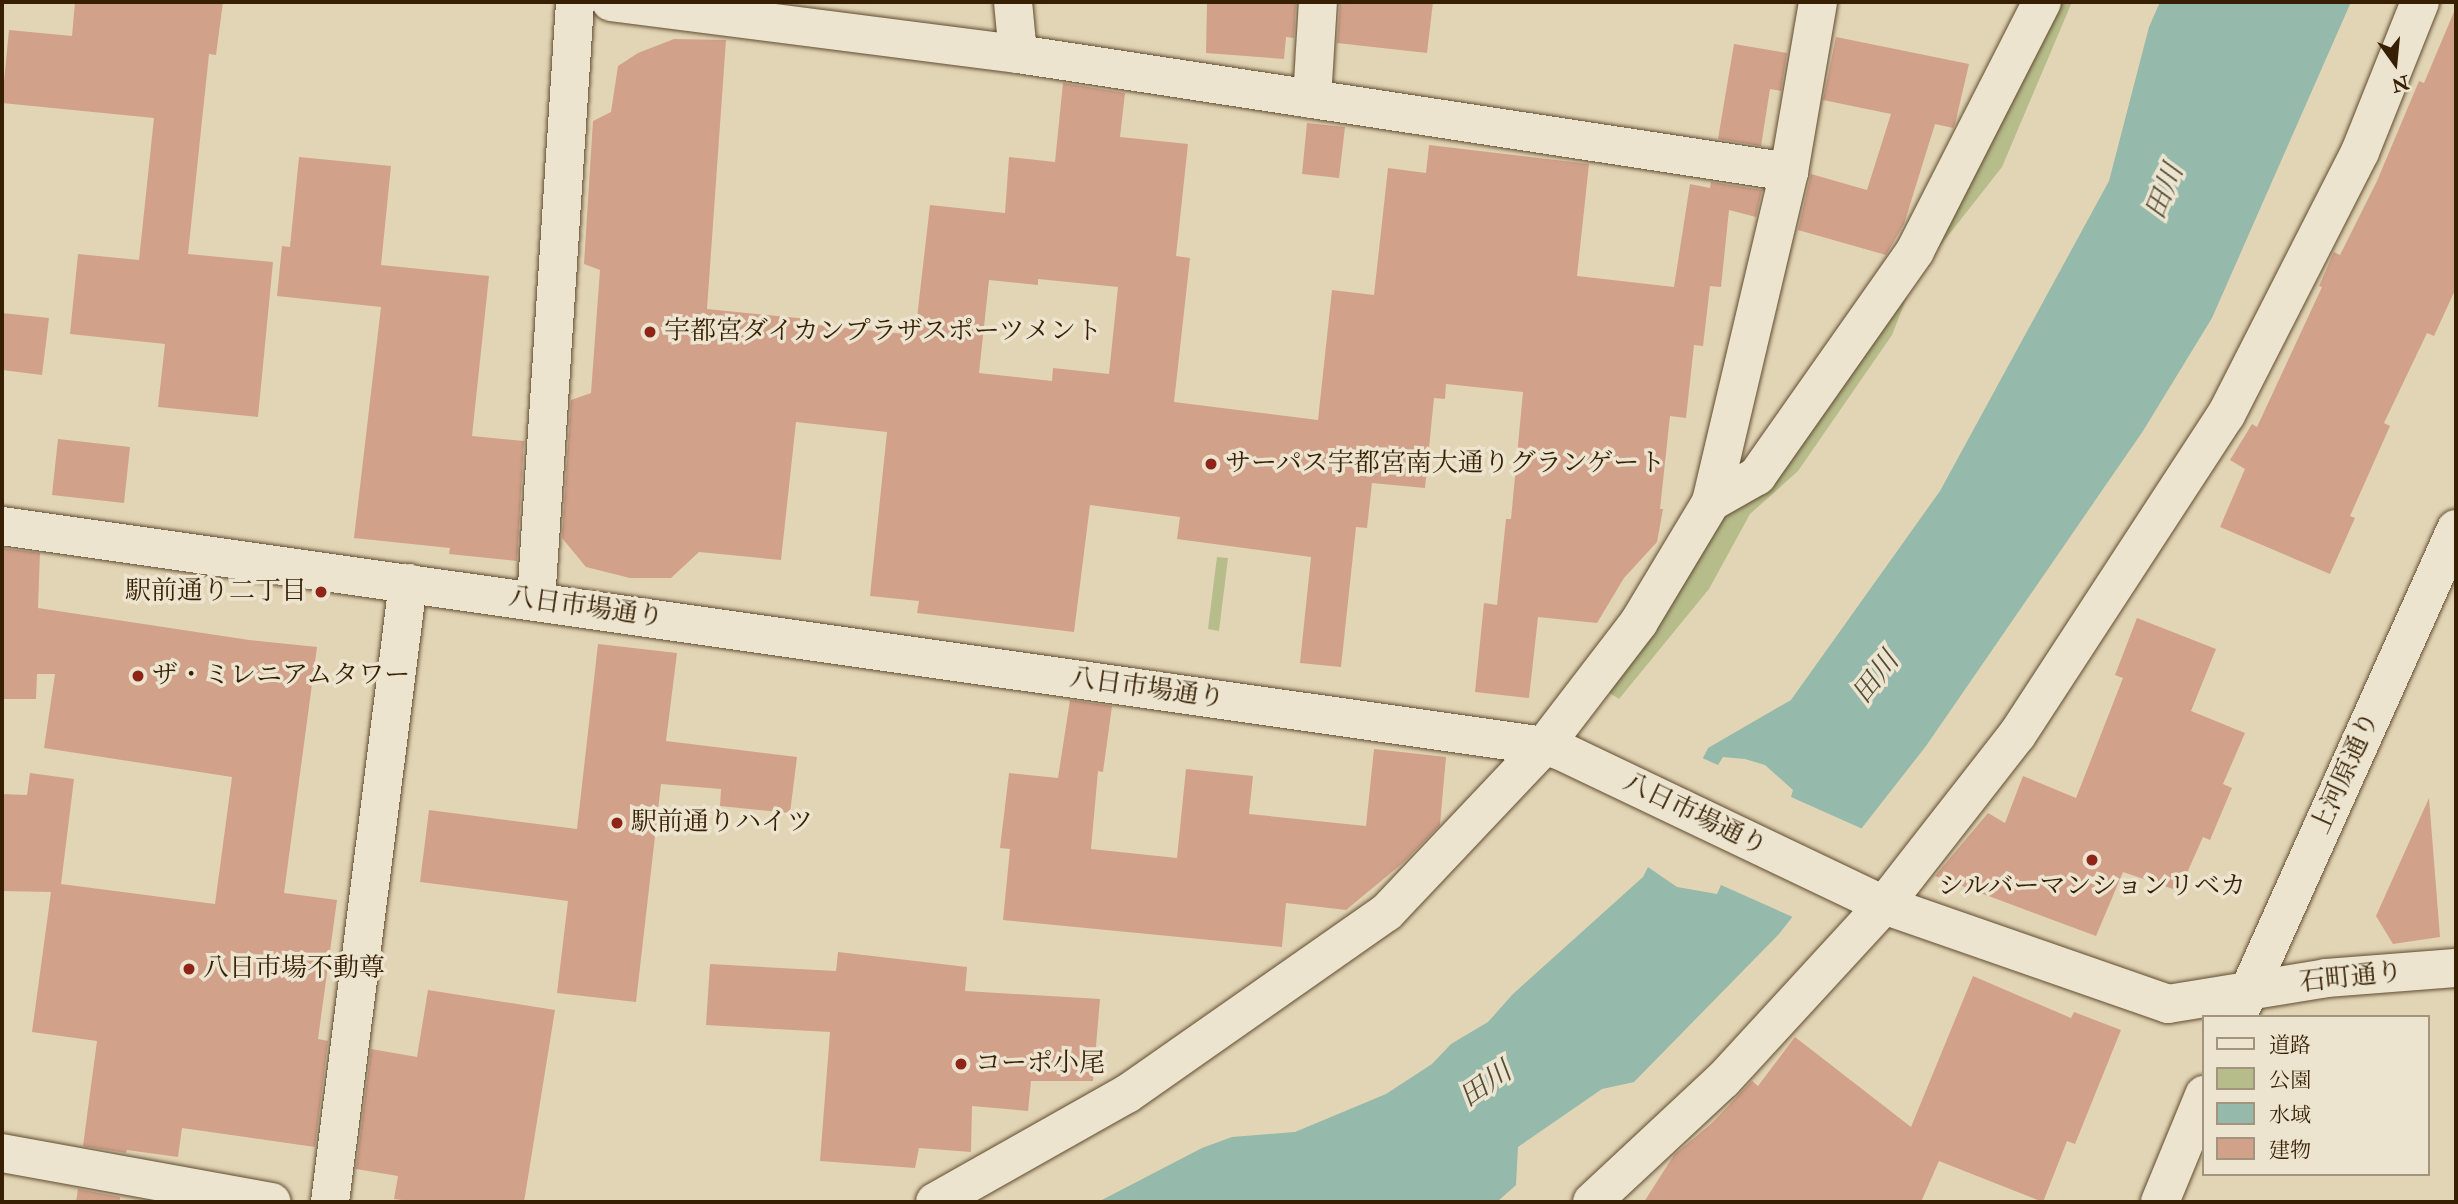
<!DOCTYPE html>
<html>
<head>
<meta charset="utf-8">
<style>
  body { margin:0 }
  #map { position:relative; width:2458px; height:1204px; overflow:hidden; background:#e2d5b5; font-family:"IM FELL Double Pica","Noto Serif JP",serif }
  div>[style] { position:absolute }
  .green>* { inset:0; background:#b7bc8b }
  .water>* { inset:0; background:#95b9aa }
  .pier>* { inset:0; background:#e2d5b5 }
  .building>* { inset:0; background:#d2a18a }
  .roads { filter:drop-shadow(0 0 2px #614c30) drop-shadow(0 0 2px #614c30) }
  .minor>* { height:38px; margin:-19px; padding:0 19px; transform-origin:19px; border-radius:19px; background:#ece4cf }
  .tertiary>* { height:38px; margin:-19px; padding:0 19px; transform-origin:19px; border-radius:19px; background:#ece4cf }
  .dots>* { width:19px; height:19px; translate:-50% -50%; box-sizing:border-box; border:4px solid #ece4cf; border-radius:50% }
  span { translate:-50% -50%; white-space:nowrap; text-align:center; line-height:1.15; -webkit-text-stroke:7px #ece4cf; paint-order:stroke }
  .poi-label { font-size:26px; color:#361f03 }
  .left { translate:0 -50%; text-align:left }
  .right { translate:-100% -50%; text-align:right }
  .street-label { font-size:26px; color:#361f03 }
  .water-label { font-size:28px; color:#524d35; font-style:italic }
  .frame { position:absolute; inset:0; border:4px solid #361f03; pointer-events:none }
  .legend { position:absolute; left:2202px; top:1015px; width:228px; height:161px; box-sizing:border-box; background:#ece4cf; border:2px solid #a3957d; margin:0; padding:9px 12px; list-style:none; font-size:21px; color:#361f03 }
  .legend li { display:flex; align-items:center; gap:14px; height:35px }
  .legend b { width:35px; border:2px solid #a3957d }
  .north { position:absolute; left:2360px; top:28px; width:70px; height:70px; -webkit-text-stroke:5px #ece4cf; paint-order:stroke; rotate:165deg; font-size:19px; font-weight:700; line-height:28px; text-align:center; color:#361f03 }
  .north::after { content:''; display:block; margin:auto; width:24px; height:32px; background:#361f03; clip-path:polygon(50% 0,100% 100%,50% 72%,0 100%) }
</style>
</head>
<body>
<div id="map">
  <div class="green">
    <i style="clip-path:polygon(2048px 2px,2072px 2px,2002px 167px,1914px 279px,1892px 335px,1798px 471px,1750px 514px,1709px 589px,1619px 699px,1600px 687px,1724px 507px,1785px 451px)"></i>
    <i style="clip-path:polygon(1217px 557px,1228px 558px,1219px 631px,1208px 629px)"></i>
  </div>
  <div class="water">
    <i style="clip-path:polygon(2160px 2px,2351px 2px,2212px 318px,2143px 431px,1926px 746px,1779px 934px,1634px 1082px,1602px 1089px,1518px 1147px,1516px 1185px,1497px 1202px,1098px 1202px,1202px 1148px,1232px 1137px,1295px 1132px,1386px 1094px,1432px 1064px,1451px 1044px,1488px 1022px,1513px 994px,1643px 877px,1708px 748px,1791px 700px,1940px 491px,2109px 181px,2149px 27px)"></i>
  </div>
  <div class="pier">
    <i style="clip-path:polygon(1700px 757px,1718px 765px,1723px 757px,1745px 759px,1765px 765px,1793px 790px,1791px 797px,1865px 830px,1795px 918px,1721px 885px,1717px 894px,1677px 887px,1645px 865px)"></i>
  </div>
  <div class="building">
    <i style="clip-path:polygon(75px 2px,223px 2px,216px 55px,209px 54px,188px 254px,273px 262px,258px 417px,158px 407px,165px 344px,70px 334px,78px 254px,139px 260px,154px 118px,2px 103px,9px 30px,72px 36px)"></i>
    <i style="clip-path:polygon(1207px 2px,1296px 2px,1294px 38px,1286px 37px,1284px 59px,1206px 53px)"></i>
    <i style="clip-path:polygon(1340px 2px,1433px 2px,1427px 53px,1337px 43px)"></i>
    <i style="clip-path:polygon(2456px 7px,2456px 288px,2434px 336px,2427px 333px,2384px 423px,2390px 426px,2350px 516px,2355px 518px,2330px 574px,2220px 527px,2245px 469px,2230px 460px,2252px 424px,2257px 427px,2322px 287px,2319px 286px,2334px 252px,2340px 255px,2377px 181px,2419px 81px,2424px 83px)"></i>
    <i style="clip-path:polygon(1836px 37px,1969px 64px,1955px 124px,1953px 128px,1935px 124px,1904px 224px,1886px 255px,1798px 230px,1811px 174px,1867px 190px,1891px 114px,1823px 100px)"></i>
    <i style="clip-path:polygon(evenodd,674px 39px,726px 40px,707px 309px,808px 319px,807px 324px,915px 335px,930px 205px,1005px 213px,1009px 157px,1055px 162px,1063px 83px,1125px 93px,1120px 137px,1188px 144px,1176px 256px,1190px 258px,1174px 402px,1318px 420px,1332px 290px,1374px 295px,1388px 168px,1426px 173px,1429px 145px,1589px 164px,1577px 276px,1674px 287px,1690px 184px,1710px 188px,1711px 182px,1762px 190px,1756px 217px,1729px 210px,1721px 287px,1710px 286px,1703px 346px,1694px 345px,1686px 418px,1670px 416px,1660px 509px,1663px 509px,1657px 542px,1624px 578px,1597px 623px,1538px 617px,1529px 698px,1475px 692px,1484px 603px,1497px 605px,1506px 519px,1511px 519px,1523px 392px,1446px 384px,1445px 399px,1434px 398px,1425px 488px,1372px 483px,1367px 528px,1356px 527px,1341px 667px,1300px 663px,1311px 557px,1177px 539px,1180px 517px,1090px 505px,1074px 632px,917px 613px,919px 601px,870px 596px,887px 432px,796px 422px,781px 560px,699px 552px,671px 578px,630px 578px,586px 567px,562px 538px,571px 400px,591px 393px,600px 270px,584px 264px,593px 121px,611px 112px,618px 66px,638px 53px,674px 39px,1038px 279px,1118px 287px,1109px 374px,1053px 368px,1052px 381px,979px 373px,989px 280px,1038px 285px,1038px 279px)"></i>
    <i style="clip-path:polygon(1734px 44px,1787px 53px,1781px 91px,1770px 89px,1761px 146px,1718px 139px)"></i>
    <i style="clip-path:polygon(1307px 123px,1345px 127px,1339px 178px,1302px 174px)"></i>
    <i style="clip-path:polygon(299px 157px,391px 166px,381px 265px,489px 276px,472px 436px,524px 441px,517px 561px,449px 554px,450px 548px,354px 538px,381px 307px,277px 296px,282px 246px,290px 247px)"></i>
    <i style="clip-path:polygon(2px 313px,49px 318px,42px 375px,2px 370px)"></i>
    <i style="clip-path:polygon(58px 439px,130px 447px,124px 503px,52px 495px)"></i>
    <i style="clip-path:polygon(2px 548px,40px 553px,38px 608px,249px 640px,317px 647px,284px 893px,337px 900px,318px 1039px,328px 1041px,315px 1147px,182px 1128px,178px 1157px,127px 1150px,126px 1153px,83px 1146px,97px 1041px,32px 1032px,51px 892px,2px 891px,2px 794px,27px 795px,30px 773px,74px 779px,61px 884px,215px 904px,232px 777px,44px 748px,55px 674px,37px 674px,36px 699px,2px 699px)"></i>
    <i style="clip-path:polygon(2137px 618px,2216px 649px,2191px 711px,2245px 733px,2223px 784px,2232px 788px,2210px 840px,2203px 837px,2179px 891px,2123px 872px,2096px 936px,1935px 876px,1988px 813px,2005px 823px,2023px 776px,2076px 798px,2123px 678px,2115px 675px)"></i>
    <i style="clip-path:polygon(598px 644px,677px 653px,666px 741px,797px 757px,790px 813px,720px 806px,721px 789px,661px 784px,636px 1002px,557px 993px,568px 901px,420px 882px,429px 810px,577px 829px)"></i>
    <i style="clip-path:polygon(1070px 700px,1112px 706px,1103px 772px,1098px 771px,1091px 849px,1177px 858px,1186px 769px,1253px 776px,1249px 814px,1366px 826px,1374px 749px,1446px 757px,1440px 825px,1404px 862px,1346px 910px,1286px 903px,1282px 947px,1003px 920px,1010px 849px,1000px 848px,1009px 773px,1058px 778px)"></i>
    <i style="clip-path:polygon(2429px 798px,2440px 937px,2393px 944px,2376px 916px)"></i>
    <i style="clip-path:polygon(838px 952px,967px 967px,965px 991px,1100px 999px,1093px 1081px,1031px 1081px,1028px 1111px,972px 1106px,971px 1152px,919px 1148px,915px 1168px,820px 1161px,830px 1032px,706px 1025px,710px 964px,836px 971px)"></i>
    <i style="clip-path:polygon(1973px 976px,2071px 1018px,2074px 1012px,2121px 1030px,2075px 1144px,2067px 1141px,2043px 1202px,1939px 1161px,1921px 1202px,1644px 1202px,1674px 1155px,1712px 1123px,1752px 1081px,1758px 1086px,1795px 1037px,1911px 1127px)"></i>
    <i style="clip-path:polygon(428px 990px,555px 1010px,524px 1202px,418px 1202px,394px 1199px,398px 1176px,356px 1169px,371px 1049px,417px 1057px)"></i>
    <i style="clip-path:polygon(78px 1189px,120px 1197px,120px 1202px,76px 1202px)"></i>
  </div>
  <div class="roads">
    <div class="minor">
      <i style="left:611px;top:2px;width:410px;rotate:7.3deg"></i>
      <i style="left:1018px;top:54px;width:780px;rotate:8.7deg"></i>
      <i style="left:1013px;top:2px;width:52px;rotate:84.5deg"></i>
      <i style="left:1312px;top:99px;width:97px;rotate:-86.5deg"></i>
      <i style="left:1711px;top:502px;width:53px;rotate:-29.5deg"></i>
      <i style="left:1757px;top:476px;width:275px;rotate:-54.9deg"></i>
      <i style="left:1915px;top:251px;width:280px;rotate:-63deg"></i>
      <i style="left:2px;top:526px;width:1558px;rotate:8.12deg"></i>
      <i style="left:1544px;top:746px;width:18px;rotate:16deg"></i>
      <i style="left:1561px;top:751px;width:358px;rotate:25.5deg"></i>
      <i style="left:1884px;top:905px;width:301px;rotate:19.2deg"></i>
      <i style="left:2168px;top:1004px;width:160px;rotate:-9.3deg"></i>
      <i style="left:2326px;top:978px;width:130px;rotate:-4.4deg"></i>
      <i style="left:536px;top:601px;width:600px;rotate:-86.27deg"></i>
      <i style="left:2px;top:1153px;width:274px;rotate:10.3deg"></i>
      <i style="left:330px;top:1202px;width:624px;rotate:-82.82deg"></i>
      <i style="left:935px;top:1202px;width:220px;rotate:-29.4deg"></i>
      <i style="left:1127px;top:1094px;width:317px;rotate:-35deg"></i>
      <i style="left:1387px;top:912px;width:228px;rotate:-46.6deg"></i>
      <i style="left:1544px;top:746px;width:156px;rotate:-52.5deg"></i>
      <i style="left:1639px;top:622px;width:140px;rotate:-59deg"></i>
      <i style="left:1711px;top:502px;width:339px;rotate:-76.7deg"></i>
      <i style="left:1789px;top:172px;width:172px;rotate:-80.3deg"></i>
      <i style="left:1592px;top:1202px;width:179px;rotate:-43deg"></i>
      <i style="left:1723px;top:1080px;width:238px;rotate:-47.4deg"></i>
      <i style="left:1884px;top:905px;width:216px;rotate:-52deg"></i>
      <i style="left:2017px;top:735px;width:382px;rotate:-56.9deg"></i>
      <i style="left:2226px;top:415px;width:295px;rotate:-63deg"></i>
      <i style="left:2360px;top:152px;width:162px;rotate:-68.2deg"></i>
    </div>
    <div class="tertiary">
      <i style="left:2237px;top:1017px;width:535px;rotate:-65.83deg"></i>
      <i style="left:2160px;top:1202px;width:116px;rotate:-67.6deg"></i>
    </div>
  </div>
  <div class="dots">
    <i style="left:650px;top:332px;background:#8f2418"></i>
    <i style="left:1211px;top:464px;background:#8f2418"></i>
    <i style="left:321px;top:592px;background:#8f2418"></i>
    <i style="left:138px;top:676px;background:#8f2418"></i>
    <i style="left:617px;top:823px;background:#8f2418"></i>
    <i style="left:2092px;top:860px;background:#8f2418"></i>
    <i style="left:189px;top:969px;background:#8f2418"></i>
    <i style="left:961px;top:1064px;background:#8f2418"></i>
  </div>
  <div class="poi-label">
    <span class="left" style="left:664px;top:332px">宇都宮ダイカンプラザスポーツメント</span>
    <span class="left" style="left:1225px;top:464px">サーパス宇都宮南大通りグランゲート</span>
    <span class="right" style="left:307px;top:592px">駅前通り二丁目</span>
    <span class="left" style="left:152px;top:676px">ザ・ミレニアムタワー</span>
    <span class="left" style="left:631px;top:823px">駅前通りハイツ</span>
    <span style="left:2092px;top:887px">シルバーマンションリベカ</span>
    <span class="left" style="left:203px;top:969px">八日市場不動尊</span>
    <span class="left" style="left:975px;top:1064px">コーポ小尾</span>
  </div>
  <div class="street-label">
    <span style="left:586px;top:608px;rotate:8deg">八日市場通り</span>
    <span style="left:1147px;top:689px;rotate:8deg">八日市場通り</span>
    <span style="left:2346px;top:773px;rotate:-66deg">上河原通り</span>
    <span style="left:1695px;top:815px;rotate:26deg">八日市場通り</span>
    <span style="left:2351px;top:978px;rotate:-6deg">石町通り</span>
  </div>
  <div class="water-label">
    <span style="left:2165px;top:192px;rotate:-68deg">田川</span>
    <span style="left:1876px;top:678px;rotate:-52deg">田川</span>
    <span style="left:1486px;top:1085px;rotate:-35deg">田川</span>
  </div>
  <div class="frame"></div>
  <ul class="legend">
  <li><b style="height:9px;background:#ece4cf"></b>道路</li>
  <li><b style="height:19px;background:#b7bc8b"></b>公園</li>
  <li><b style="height:19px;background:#95b9aa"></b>水域</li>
  <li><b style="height:19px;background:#d2a18a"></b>建物</li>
  </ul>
  <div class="north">N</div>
</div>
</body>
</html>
